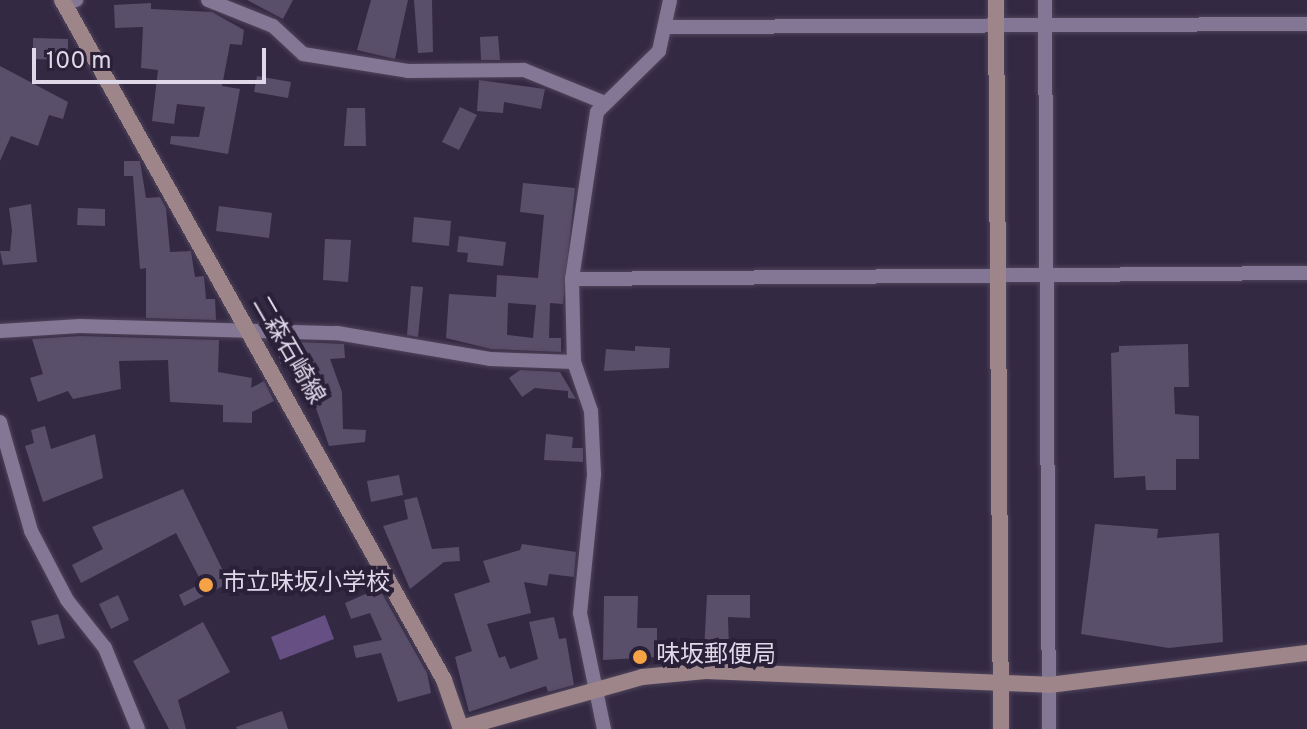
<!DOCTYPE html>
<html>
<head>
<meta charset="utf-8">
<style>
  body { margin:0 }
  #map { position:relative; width:1307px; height:729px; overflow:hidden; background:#342943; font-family:Overpass,"Noto Sans JP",sans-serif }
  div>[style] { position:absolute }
  .water>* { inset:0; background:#654f83 }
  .building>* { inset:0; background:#5a4f6b }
  .roads { filter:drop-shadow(0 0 2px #4e455b) drop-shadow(0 0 2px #4e455b) }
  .street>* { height:14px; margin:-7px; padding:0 7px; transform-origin:7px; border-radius:7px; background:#837795 }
  .secondary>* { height:16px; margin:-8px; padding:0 8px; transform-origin:8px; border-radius:8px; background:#9d858a }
  .dots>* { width:22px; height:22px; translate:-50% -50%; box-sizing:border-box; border:4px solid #2a2038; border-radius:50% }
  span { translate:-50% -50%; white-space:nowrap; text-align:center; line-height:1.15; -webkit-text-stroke:8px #2a2038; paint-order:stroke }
  .street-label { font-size:24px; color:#ded8e8 }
  .poi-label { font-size:24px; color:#ded8e8 }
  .left { translate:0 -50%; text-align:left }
  .scale { position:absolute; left:32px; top:48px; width:234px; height:36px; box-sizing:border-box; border:4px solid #ded8e8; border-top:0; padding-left:10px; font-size:24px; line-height:28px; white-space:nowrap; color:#ded8e8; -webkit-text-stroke:6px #2a2038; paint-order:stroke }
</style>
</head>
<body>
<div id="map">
  <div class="water">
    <i style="clip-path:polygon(325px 615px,334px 639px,280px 660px,271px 637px)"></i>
  </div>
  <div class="building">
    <i style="clip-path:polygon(247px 0,293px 0,283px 19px)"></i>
    <i style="clip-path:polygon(371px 0,408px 0,395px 59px,357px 50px)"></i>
    <i style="clip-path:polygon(414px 0,432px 0,433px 52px,418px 53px)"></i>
    <i style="clip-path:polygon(151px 3px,151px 9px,212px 12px,244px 30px,242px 45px,230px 44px,222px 86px,240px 89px,228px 154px,170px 144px,171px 136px,199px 137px,205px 107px,177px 104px,174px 124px,152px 121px,158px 70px,141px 68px,143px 27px,115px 28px,114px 5px)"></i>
    <i style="clip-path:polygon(498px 36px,500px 60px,481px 60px,480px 37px)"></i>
    <i style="clip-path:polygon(33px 38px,68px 39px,68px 60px,33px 59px)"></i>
    <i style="clip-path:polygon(0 66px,68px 102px,63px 119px,49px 115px,38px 146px,11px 136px,0 161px)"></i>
    <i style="clip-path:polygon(257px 76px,291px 82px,288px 98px,254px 92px)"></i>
    <i style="clip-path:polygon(479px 80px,545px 89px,541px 109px,504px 102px,503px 113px,477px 111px)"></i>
    <i style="clip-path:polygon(460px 107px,477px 115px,459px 150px,442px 142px)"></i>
    <i style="clip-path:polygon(347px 108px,365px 108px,366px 146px,344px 146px)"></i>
    <i style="clip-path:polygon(124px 161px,140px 161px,146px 198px,160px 197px,166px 208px,170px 252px,191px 251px,195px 277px,204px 276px,206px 299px,215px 299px,216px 320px,146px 318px,146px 268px,140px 269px,133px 176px,124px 176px)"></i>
    <i style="clip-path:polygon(evenodd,523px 183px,575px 188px,563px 304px,550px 303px,549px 338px,561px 338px,561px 352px,491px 349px,446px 338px,449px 294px,496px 297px,497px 275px,538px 278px,544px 215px,520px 212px,523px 183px,508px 303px,536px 305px,533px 338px,507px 335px,508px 303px)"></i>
    <i style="clip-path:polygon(31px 204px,37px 262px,3px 265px,0 251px,10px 251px,12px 230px,9px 208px)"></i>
    <i style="clip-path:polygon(219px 206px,272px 213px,269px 238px,216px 231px)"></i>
    <i style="clip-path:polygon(78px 208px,105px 209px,105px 226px,77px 225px)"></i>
    <i style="clip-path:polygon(414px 217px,451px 221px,449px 246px,412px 242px)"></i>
    <i style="clip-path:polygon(459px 236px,506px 242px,503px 266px,467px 262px,468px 253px,457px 252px)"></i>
    <i style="clip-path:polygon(325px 239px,351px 240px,348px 282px,323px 280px)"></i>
    <i style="clip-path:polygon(411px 286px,423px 287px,418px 337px,407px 335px)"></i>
    <i style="clip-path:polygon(80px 336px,219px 340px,218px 372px,252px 378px,251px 388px,264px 381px,274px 401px,252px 412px,252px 423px,223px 422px,223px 405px,170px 402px,168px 360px,119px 361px,121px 389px,73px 399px,68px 391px,38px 402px,30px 378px,43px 374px,32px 339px)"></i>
    <i style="clip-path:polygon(277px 341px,344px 344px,345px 358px,330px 359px,342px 392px,343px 429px,366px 430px,365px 442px,329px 446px,300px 361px,280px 364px)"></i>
    <i style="clip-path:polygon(1188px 344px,1189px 387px,1174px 387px,1175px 414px,1199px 416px,1199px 459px,1176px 459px,1176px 490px,1146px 490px,1145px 476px,1114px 478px,1111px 353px,1119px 352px,1119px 346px)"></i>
    <i style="clip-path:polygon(635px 346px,670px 348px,669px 368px,604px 371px,606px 349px,635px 351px)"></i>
    <i style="clip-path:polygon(520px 370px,560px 372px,576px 399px,568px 398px,568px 391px,535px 388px,522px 397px,509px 378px)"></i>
    <i style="clip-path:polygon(45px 426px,51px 449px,95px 434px,103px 478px,43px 502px,25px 446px,34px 443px,31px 430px)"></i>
    <i style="clip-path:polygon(546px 434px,573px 437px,572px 448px,583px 448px,583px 462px,544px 460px)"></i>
    <i style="clip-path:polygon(399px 475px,403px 495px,371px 502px,367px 481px)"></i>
    <i style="clip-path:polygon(183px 489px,229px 583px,184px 606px,179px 595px,202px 583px,176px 533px,81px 583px,72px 565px,103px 549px,92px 527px)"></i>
    <i style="clip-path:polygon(417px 497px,432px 549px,459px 547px,460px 561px,444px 562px,410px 589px,383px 526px,408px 519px,404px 500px)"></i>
    <i style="clip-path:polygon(1095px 524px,1158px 529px,1157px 538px,1219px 533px,1223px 642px,1169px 648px,1081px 634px)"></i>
    <i style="clip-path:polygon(522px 544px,576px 552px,574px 577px,549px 574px,547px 586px,524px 582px,531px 613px,487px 624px,499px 658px,505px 656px,510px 669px,538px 659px,529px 622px,554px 617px,559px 639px,566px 638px,574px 685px,548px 692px,546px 686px,469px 712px,455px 657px,472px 651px,454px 594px,490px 582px,483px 561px,520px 550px)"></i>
    <i style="clip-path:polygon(379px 588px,427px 673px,431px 693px,398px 702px,381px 653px,356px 658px,353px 646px,382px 640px,370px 613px,351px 619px,345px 603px)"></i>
    <i style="clip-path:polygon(118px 595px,129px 620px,111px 629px,99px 604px)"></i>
    <i style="clip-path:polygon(707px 595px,750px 595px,750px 618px,728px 617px,729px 651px,704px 651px)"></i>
    <i style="clip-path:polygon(604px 596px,638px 596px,637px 628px,657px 628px,657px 657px,603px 660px)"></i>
    <i style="clip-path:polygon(58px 614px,65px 638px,38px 645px,31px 621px)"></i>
    <i style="clip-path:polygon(203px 622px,230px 672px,178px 700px,186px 729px,169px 729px,133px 661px)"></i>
    <i style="clip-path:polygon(282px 711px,288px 729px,237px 729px,236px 727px)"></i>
  </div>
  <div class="roads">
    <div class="street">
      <i style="left:208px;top:0;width:70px;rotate:21.8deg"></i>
      <i style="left:273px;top:26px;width:41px;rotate:43deg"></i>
      <i style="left:303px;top:54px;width:106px;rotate:9.2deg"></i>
      <i style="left:408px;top:71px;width:116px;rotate:-0.5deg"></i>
      <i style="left:524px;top:70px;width:85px;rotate:22.1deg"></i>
      <i style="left:1045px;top:0;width:729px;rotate:89.69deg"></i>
      <i style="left:65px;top:4px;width:12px;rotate:-20deg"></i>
      <i style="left:669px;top:27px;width:638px;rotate:-0.27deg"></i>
      <i style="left:572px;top:279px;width:735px;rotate:-0.47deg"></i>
      <i style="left:0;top:331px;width:80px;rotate:-3.6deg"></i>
      <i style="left:80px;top:326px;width:257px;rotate:1.6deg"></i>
      <i style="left:337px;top:333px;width:155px;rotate:9.6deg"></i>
      <i style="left:490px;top:359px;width:84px;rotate:2deg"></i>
      <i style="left:0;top:422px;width:113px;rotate:74.1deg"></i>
      <i style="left:31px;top:531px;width:78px;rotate:62.4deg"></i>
      <i style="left:67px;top:600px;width:61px;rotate:51.6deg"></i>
      <i style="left:105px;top:648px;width:87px;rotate:67.8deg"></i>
      <i style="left:604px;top:729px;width:118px;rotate:-101.7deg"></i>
      <i style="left:580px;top:613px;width:140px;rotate:-84.2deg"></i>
      <i style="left:594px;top:474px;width:63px;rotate:-92.7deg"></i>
      <i style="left:591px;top:411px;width:52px;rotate:-109.1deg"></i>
      <i style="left:574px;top:362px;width:83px;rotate:-91.4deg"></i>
      <i style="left:572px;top:279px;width:169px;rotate:-81.5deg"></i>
      <i style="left:597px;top:112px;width:87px;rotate:-44.5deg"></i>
      <i style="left:659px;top:51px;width:52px;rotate:-77.8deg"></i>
    </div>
    <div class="secondary">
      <i style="left:62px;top:0;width:780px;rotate:60.67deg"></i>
      <i style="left:444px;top:680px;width:52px;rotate:70.9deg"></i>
      <i style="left:996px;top:0;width:729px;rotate:89.61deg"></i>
      <i style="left:461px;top:728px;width:188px;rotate:-15.7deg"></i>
      <i style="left:642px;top:677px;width:64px;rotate:-5.4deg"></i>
      <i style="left:706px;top:671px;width:343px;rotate:2.3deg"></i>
      <i style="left:1049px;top:685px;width:260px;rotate:-7.1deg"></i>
    </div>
  </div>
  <div class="dots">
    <i style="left:206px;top:585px;background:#f5a345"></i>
    <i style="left:640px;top:657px;background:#f5a345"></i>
  </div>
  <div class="street-label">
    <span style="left:287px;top:351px;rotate:60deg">二森石崎線</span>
  </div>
  <div class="poi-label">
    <span class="left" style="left:222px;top:585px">市立味坂小学校</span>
    <span class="left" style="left:656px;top:657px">味坂郵便局</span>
  </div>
  <div class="scale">100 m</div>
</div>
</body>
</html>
